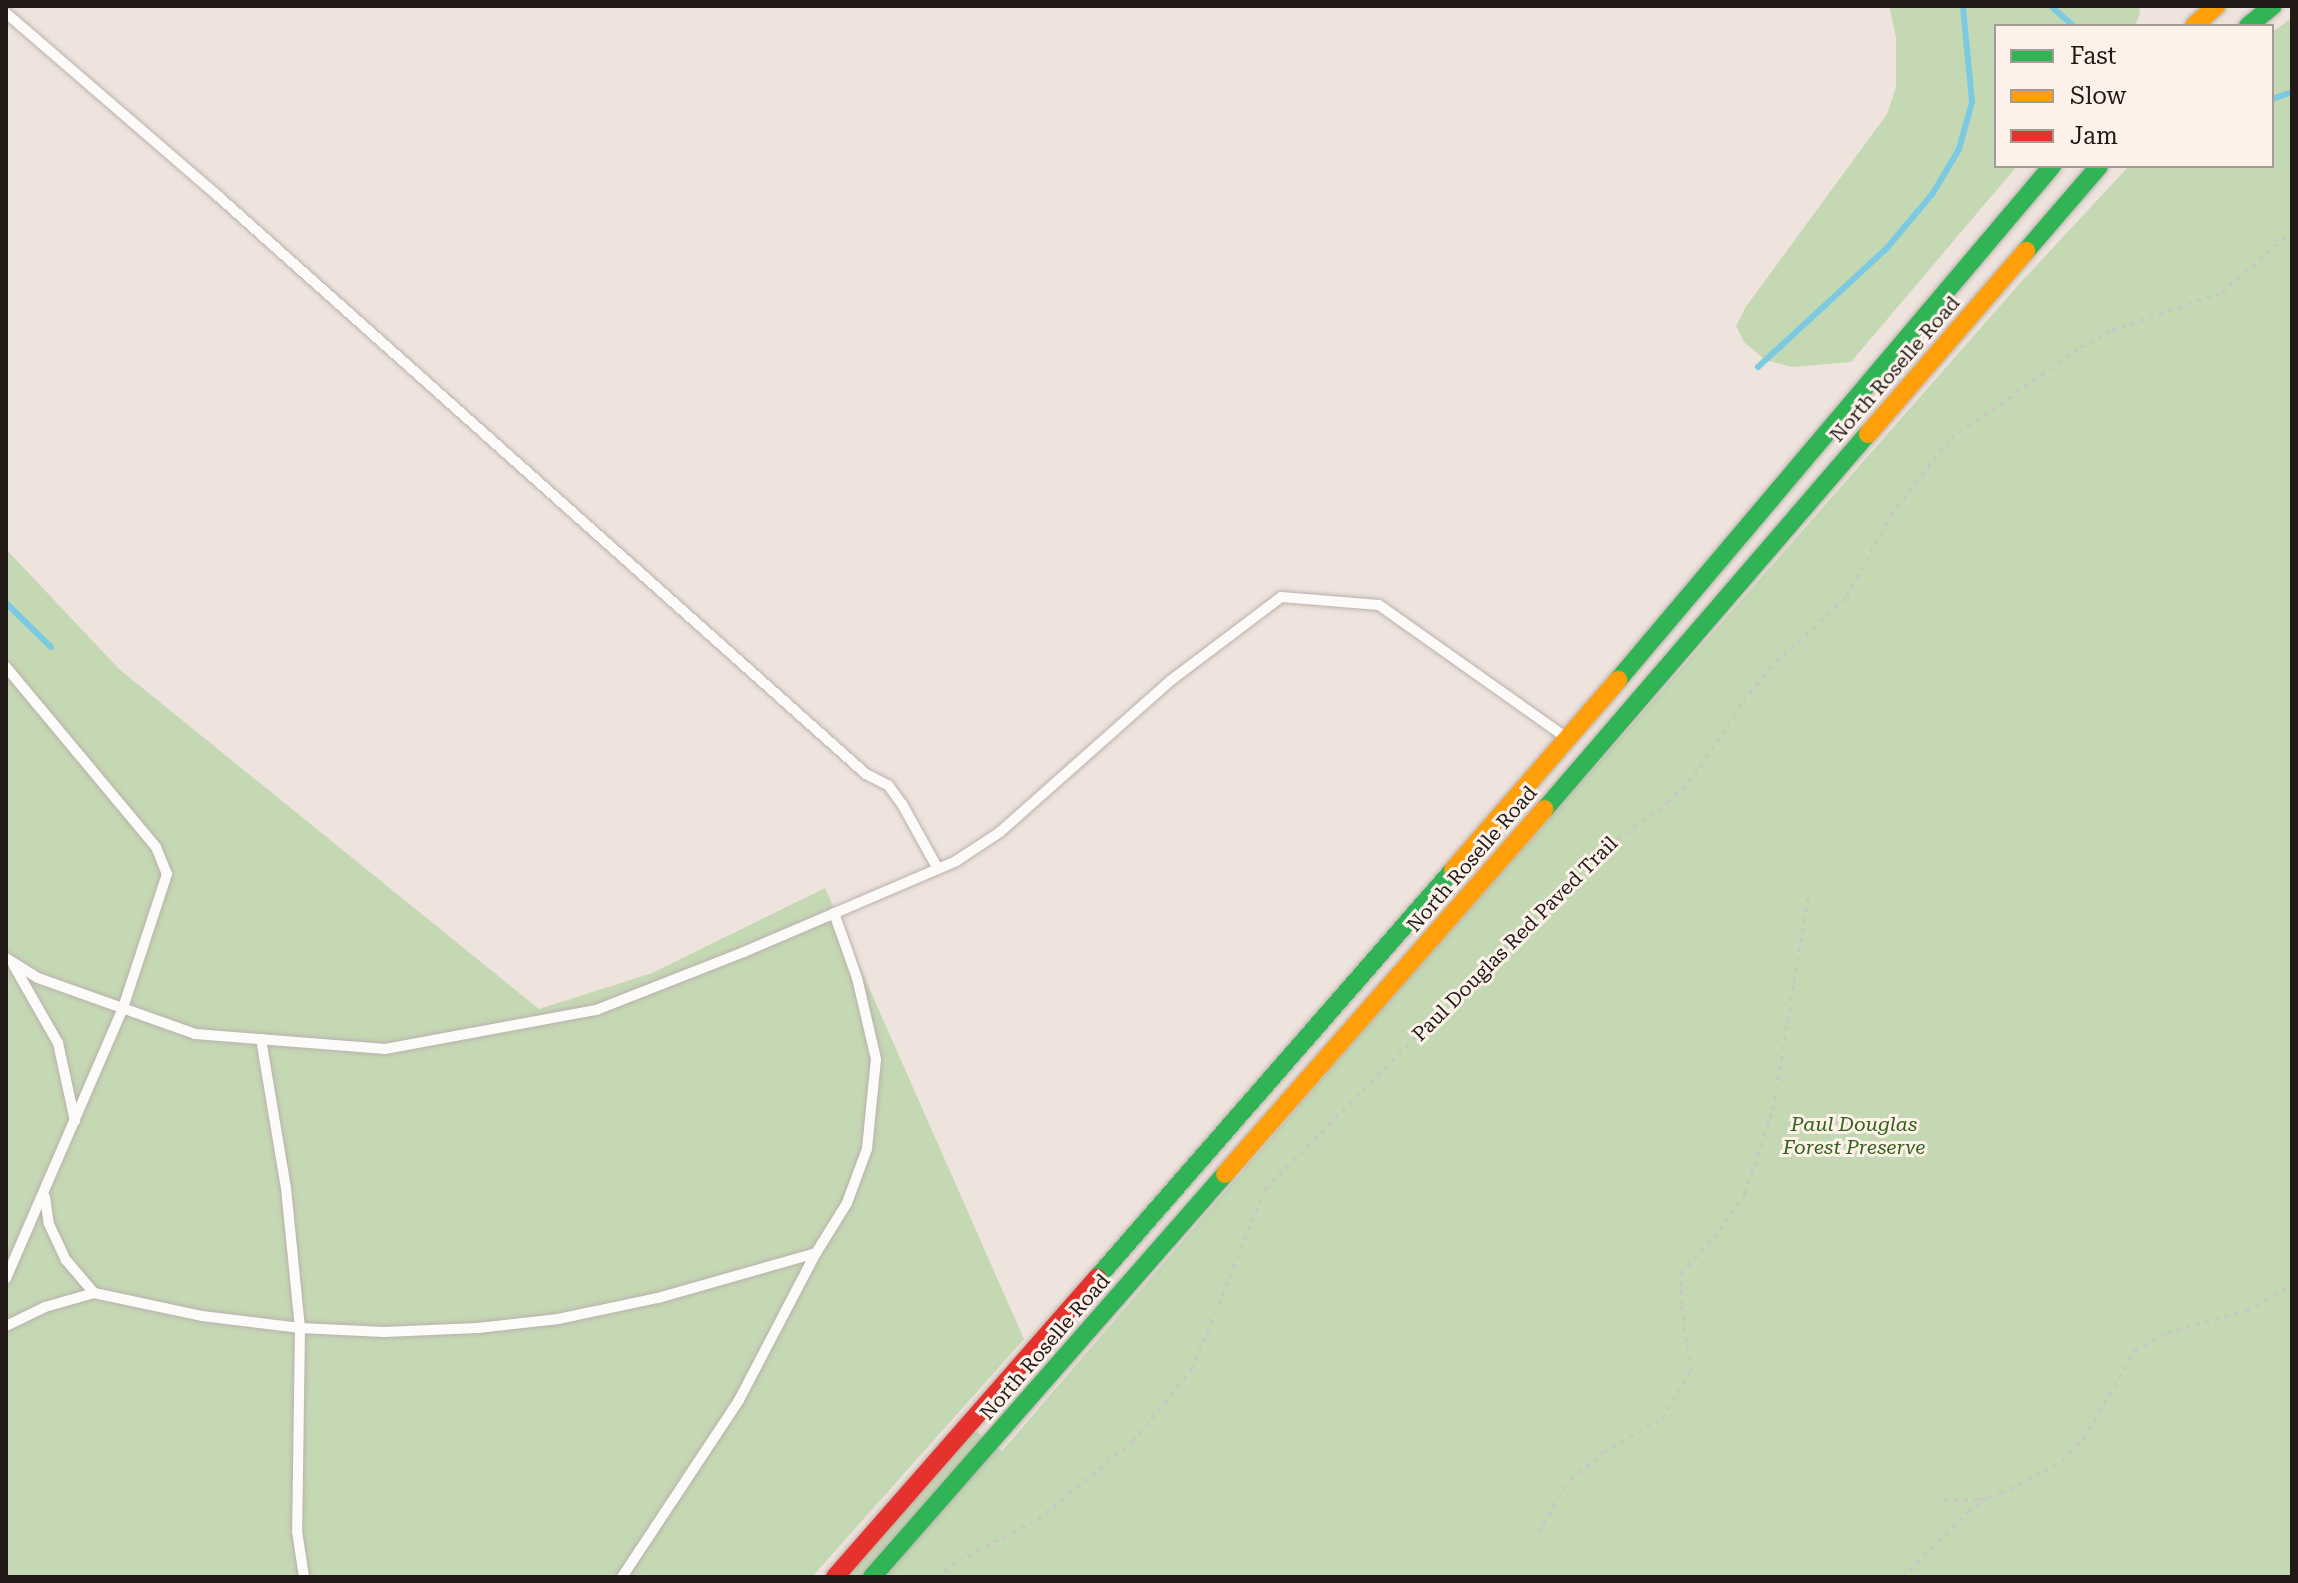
<!DOCTYPE html>
<html>
<head>
<meta charset="utf-8">
<style>
  body { margin:0 }
  #map { position:relative; width:2298px; height:1583px; overflow:hidden; background:#efe4dd; font-family:"Roboto Serif",serif }
  div>[style] { position:absolute }
  .green>* { inset:0; background:#c5d8b4 }
  .stream>* { height:6px; margin:-3px; padding:0 3px; transform-origin:3px; border-radius:3px; background:#7ccae2 }
  .path>* { height:3px; margin-top:-1.5px; transform-origin:0; background:repeating-linear-gradient(90deg,#cac6c4 0 4px,transparent 0 10px) }
  .roads { filter:drop-shadow(0 0 2px #bab1ac) drop-shadow(0 0 2px #bab1ac) }
  .lane>* { height:10px; margin:-5px; padding:0 5px; transform-origin:5px; border-radius:5px; background:#fdfbfa }
  .fast>* { height:18px; margin:-9px; padding:0 9px; transform-origin:9px; border-radius:9px; background:#30b455 }
  .slow>* { height:18px; margin:-9px; padding:0 9px; transform-origin:9px; border-radius:9px; background:#ff9f0a }
  .jam>* { height:18px; margin:-9px; padding:0 9px; transform-origin:9px; border-radius:9px; background:#e5322d }
  span { translate:-50% -50%; white-space:nowrap; text-align:center; line-height:1.15; -webkit-text-stroke:6px #fdf1ea; paint-order:stroke }
  .street-label { font-size:20px; color:#211a16 }
  .park-label { font-size:20px; color:#31631b; font-style:italic }
  .frame { position:absolute; inset:0; border:8px solid #211a16; pointer-events:none }
  .legend { position:absolute; left:1994px; top:24px; width:280px; height:144px; box-sizing:border-box; background:#fdf1ea; border:2px solid #a59b95; margin:0; padding:10px 14px; list-style:none; font-size:24px; color:#211a16 }
  .legend li { display:flex; align-items:center; gap:16px; height:40px }
  .legend b { width:40px; border:2px solid #a59b95 }
</style>
</head>
<body>
<div id="map">
  <div class="green">
    <i style="clip-path:polygon(1889px 6px,2139px 6px,2140px 13px,2135px 26px,1996px 26px,1996px 166px,2017px 166px,1851px 362px,1793px 367px,1765px 360px,1744px 342px,1736px 326px,1745px 308px,1887px 114px,1896px 87px,1896px 37px)"></i>
    <i style="clip-path:polygon(2292px 18px,2292px 1577px,835px 1577px,968px 1425px,1002px 1451px,1389px 1001px,2021px 282px,2129px 166px,2272px 166px,2272px 32px)"></i>
    <i style="clip-path:polygon(6px 549px,119px 669px,539px 1009px,652px 973px,825px 888px,1024px 1339px,812px 1577px,6px 1577px)"></i>
  </div>
  <div class="stream">
    <i style="left:2051px;top:6px;width:30px;rotate:42deg"></i>
    <i style="left:2272px;top:99px;width:21px;rotate:-19deg"></i>
    <i style="left:1758px;top:367px;width:174px;rotate:-42.7deg"></i>
    <i style="left:1886px;top:249px;width:73px;rotate:-50deg"></i>
    <i style="left:1933px;top:193px;width:51px;rotate:-59.4deg"></i>
    <i style="left:1959px;top:149px;width:49px;rotate:-74.5deg"></i>
    <i style="left:1972px;top:102px;width:96px;rotate:-95.4deg"></i>
    <i style="left:6px;top:603px;width:63px;rotate:44.4deg"></i>
  </div>
  <div class="path">
    <i style="left:1944px;top:1500px;width:35px;rotate:-2deg"></i>
    <i style="left:1979px;top:1499px;width:23px;rotate:-15deg"></i>
    <i style="left:2001px;top:1493px;width:49px;rotate:-26.6deg"></i>
    <i style="left:2045px;top:1471px;width:20px;rotate:-33deg"></i>
    <i style="left:2062px;top:1460px;width:31px;rotate:-45deg"></i>
    <i style="left:2084px;top:1438px;width:102px;rotate:-59.9deg"></i>
    <i style="left:2135px;top:1350px;width:36px;rotate:-28deg"></i>
    <i style="left:2167px;top:1333px;width:83px;rotate:-16deg"></i>
    <i style="left:2247px;top:1310px;width:51px;rotate:-29.1deg"></i>
    <i style="left:1538px;top:1532px;width:62px;rotate:-58.9deg"></i>
    <i style="left:1570px;top:1479px;width:43px;rotate:-38.5deg"></i>
    <i style="left:1604px;top:1452px;width:68px;rotate:-30deg"></i>
    <i style="left:1663px;top:1418px;width:56px;rotate:-59.7deg"></i>
    <i style="left:1691px;top:1370px;width:67px;rotate:-98.6deg"></i>
    <i style="left:1681px;top:1304px;width:31px;rotate:-90deg"></i>
    <i style="left:1681px;top:1273px;width:49px;rotate:-47.5deg"></i>
    <i style="left:1714px;top:1237px;width:54px;rotate:-54.8deg"></i>
    <i style="left:1745px;top:1193px;width:89px;rotate:-71.6deg"></i>
    <i style="left:1773px;top:1109px;width:215px;rotate:-80.6deg"></i>
    <i style="left:936px;top:1577px;width:29px;rotate:-36deg"></i>
    <i style="left:959px;top:1560px;width:89px;rotate:-27.4deg"></i>
    <i style="left:1038px;top:1519px;width:123px;rotate:-39.4deg"></i>
    <i style="left:1133px;top:1441px;width:93px;rotate:-50.7deg"></i>
    <i style="left:1192px;top:1369px;width:194px;rotate:-67.9deg"></i>
    <i style="left:1265px;top:1189px;width:467px;rotate:-45.3deg"></i>
    <i style="left:1593px;top:857px;width:93px;rotate:-36.3deg"></i>
    <i style="left:1668px;top:802px;width:38px;rotate:-45deg"></i>
    <i style="left:1695px;top:775px;width:89px;rotate:-57.4deg"></i>
    <i style="left:1743px;top:700px;width:50px;rotate:-49deg"></i>
    <i style="left:1776px;top:662px;width:97px;rotate:-42.9deg"></i>
    <i style="left:1847px;top:596px;width:92px;rotate:-61.5deg"></i>
    <i style="left:1891px;top:515px;width:98px;rotate:-52.1deg"></i>
    <i style="left:1951px;top:438px;width:159px;rotate:-35deg"></i>
    <i style="left:2081px;top:347px;width:35px;rotate:-29deg"></i>
    <i style="left:2112px;top:330px;width:116px;rotate:-19.1deg"></i>
    <i style="left:2222px;top:292px;width:93px;rotate:-41.1deg"></i>
    <i style="left:1903px;top:1577px;width:93px;rotate:-45.4deg"></i>
    <i style="left:1968px;top:1511px;width:24px;rotate:-36deg"></i>
  </div>
  <div class="roads">
    <div class="lane">
      <i style="left:6px;top:13px;width:281px;rotate:40.8deg"></i>
      <i style="left:219px;top:197px;width:867px;rotate:41.73deg"></i>
      <i style="left:866px;top:774px;width:25px;rotate:27deg"></i>
      <i style="left:888px;top:785px;width:24px;rotate:54deg"></i>
      <i style="left:902px;top:804px;width:74px;rotate:61deg"></i>
      <i style="left:6px;top:667px;width:234px;rotate:50.2deg"></i>
      <i style="left:156px;top:847px;width:29px;rotate:68deg"></i>
      <i style="left:167px;top:874px;width:141px;rotate:108.2deg"></i>
      <i style="left:123px;top:1008px;width:295px;rotate:113.4deg"></i>
      <i style="left:6px;top:958px;width:38px;rotate:32deg"></i>
      <i style="left:38px;top:978px;width:167px;rotate:19.6deg"></i>
      <i style="left:195px;top:1034px;width:191px;rotate:4.5deg"></i>
      <i style="left:385px;top:1049px;width:215px;rotate:-10.5deg"></i>
      <i style="left:596px;top:1010px;width:159px;rotate:-21.4deg"></i>
      <i style="left:744px;top:952px;width:231px;rotate:-23.2deg"></i>
      <i style="left:956px;top:861px;width:53px;rotate:-33.4deg"></i>
      <i style="left:1000px;top:832px;width:227px;rotate:-41.6deg"></i>
      <i style="left:1170px;top:681px;width:139px;rotate:-37.1deg"></i>
      <i style="left:1281px;top:597px;width:98px;rotate:4.7deg"></i>
      <i style="left:1379px;top:605px;width:230px;rotate:35.3deg"></i>
      <i style="left:14px;top:966px;width:89px;rotate:60.3deg"></i>
      <i style="left:58px;top:1043px;width:80px;rotate:77.7deg"></i>
      <i style="left:261px;top:1039px;width:151px;rotate:80.5deg"></i>
      <i style="left:286px;top:1188px;width:141px;rotate:84.3deg"></i>
      <i style="left:300px;top:1328px;width:203px;rotate:90.8deg"></i>
      <i style="left:297px;top:1531px;width:47px;rotate:81.3deg"></i>
      <i style="left:45px;top:1197px;width:27px;rotate:82deg"></i>
      <i style="left:49px;top:1224px;width:40px;rotate:65deg"></i>
      <i style="left:66px;top:1260px;width:43px;rotate:49.7deg"></i>
      <i style="left:6px;top:1326px;width:43px;rotate:-26deg"></i>
      <i style="left:45px;top:1307px;width:51px;rotate:-15.9deg"></i>
      <i style="left:94px;top:1293px;width:110px;rotate:12deg"></i>
      <i style="left:202px;top:1316px;width:99px;rotate:7deg"></i>
      <i style="left:300px;top:1328px;width:84px;rotate:2.7deg"></i>
      <i style="left:384px;top:1332px;width:94px;rotate:-2.4deg"></i>
      <i style="left:478px;top:1328px;width:81px;rotate:-6.4deg"></i>
      <i style="left:558px;top:1319px;width:102px;rotate:-11.9deg"></i>
      <i style="left:658px;top:1298px;width:164px;rotate:-15.9deg"></i>
      <i style="left:622px;top:1577px;width:212px;rotate:-56.5deg"></i>
      <i style="left:739px;top:1400px;width:166px;rotate:-62.4deg"></i>
      <i style="left:816px;top:1253px;width:59px;rotate:-58.2deg"></i>
      <i style="left:847px;top:1203px;width:58px;rotate:-69.7deg"></i>
      <i style="left:867px;top:1149px;width:90px;rotate:-84.3deg"></i>
      <i style="left:876px;top:1059px;width:83px;rotate:-103.2deg"></i>
      <i style="left:857px;top:978px;width:69px;rotate:-109.5deg"></i>
    </div>
    <div class="fast">
      <i style="left:2248px;top:26px;width:32px;rotate:-39deg"></i>
      <i style="left:2026px;top:251px;width:112px;rotate:-49.3deg"></i>
      <i style="left:1618px;top:680px;width:673px;rotate:-49.82deg"></i>
      <i style="left:1545px;top:809px;width:495px;rotate:-49.3deg"></i>
      <i style="left:1097px;top:1278px;width:541px;rotate:-48.89deg"></i>
      <i style="left:872px;top:1577px;width:536px;rotate:-48.78deg"></i>
    </div>
    <div class="slow">
      <i style="left:2194px;top:26px;width:30px;rotate:-42deg"></i>
      <i style="left:1868px;top:434px;width:242px;rotate:-49.2deg"></i>
      <i style="left:1453px;top:870px;width:252px;rotate:-49deg"></i>
      <i style="left:1225px;top:1174px;width:485px;rotate:-48.8deg"></i>
    </div>
    <div class="jam">
      <i style="left:835px;top:1577px;width:398px;rotate:-48.8deg"></i>
    </div>
  </div>
  <div class="street-label">
    <span style="left:1895px;top:369px;rotate:-49deg">North Roselle Road</span>
    <span style="left:1472px;top:859px;rotate:-49deg">North Roselle Road</span>
    <span style="left:1515px;top:939px;rotate:-45deg">Paul Douglas Red Paved Trail</span>
    <span style="left:1045px;top:1347px;rotate:-49deg">North Roselle Road</span>
  </div>
  <div class="park-label">
    <span style="left:1854px;top:1136px">Paul Douglas<br>Forest Preserve</span>
  </div>
  <div class="frame"></div>
  <ul class="legend">
  <li><b style="height:10px;background:#30b455"></b>Fast</li>
  <li><b style="height:10px;background:#ff9f0a"></b>Slow</li>
  <li><b style="height:10px;background:#e5322d"></b>Jam</li>
  </ul>
</div>
</body>
</html>
